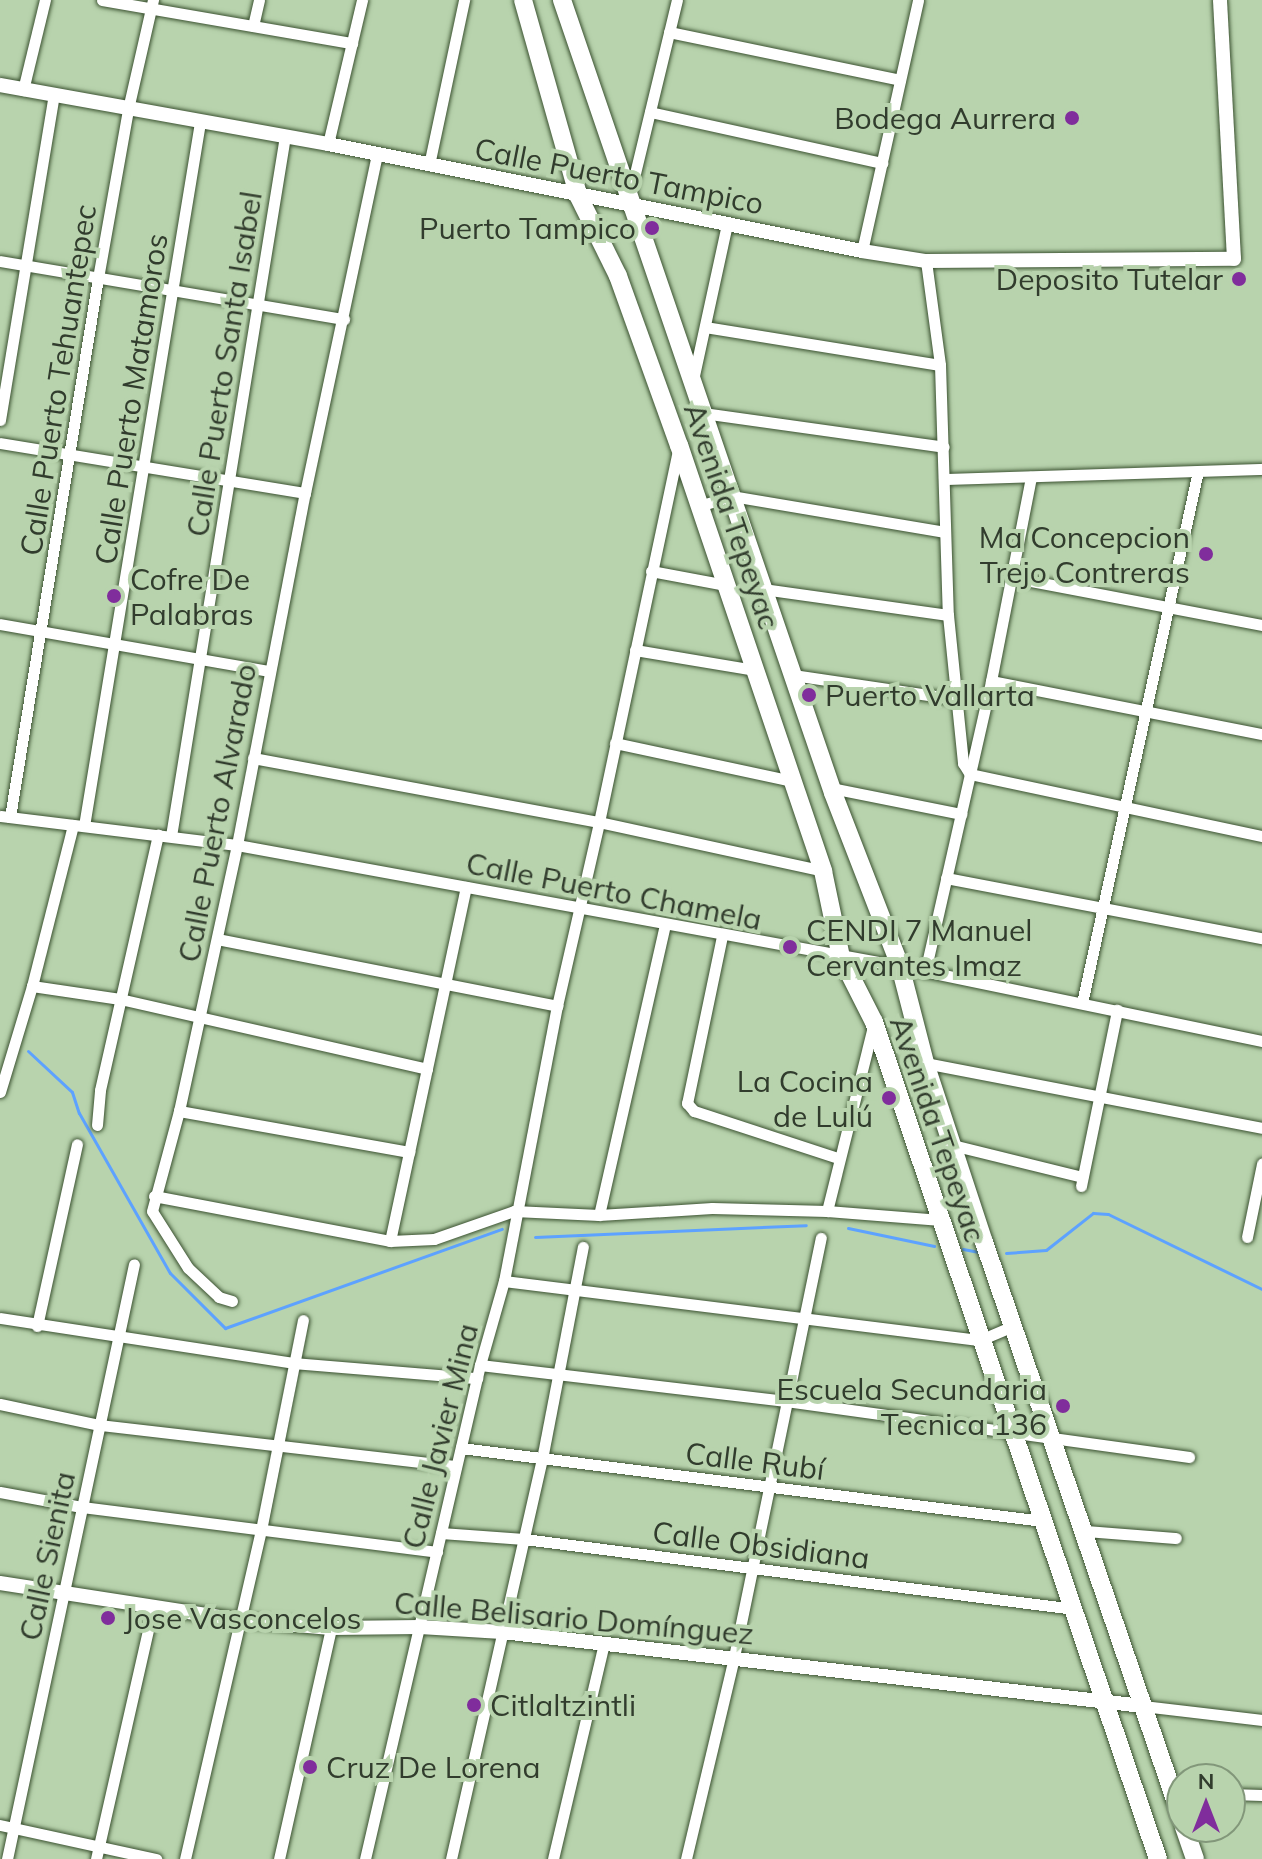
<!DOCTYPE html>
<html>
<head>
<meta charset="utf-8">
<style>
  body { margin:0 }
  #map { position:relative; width:1262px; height:1859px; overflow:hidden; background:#b8d3ad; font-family:Mulish,sans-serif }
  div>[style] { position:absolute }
  .stream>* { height:3px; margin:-1.5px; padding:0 1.5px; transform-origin:1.5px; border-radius:1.5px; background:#5da2ff }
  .roads { filter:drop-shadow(0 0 2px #3b5231) drop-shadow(0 0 2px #3b5231) }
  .minor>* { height:11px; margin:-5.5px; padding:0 5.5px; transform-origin:5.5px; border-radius:5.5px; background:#fff }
  .tertiary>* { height:14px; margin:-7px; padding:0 7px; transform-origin:7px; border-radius:7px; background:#fff }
  .primary>* { height:18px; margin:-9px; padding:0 9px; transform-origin:9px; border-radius:9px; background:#fff }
  .dots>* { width:22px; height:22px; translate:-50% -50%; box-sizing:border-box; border:4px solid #b8d3ad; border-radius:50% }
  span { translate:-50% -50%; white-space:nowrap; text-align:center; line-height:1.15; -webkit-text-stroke:8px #b8d3ad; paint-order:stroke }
  .poi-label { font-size:30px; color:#313c2d }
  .right { translate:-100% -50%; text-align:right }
  .left { translate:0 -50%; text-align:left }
  .street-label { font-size:30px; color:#313c2d }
  .north { position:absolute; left:1166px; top:1763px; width:80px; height:80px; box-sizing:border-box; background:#b8d3ad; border:2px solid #82977a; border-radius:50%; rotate:0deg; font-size:22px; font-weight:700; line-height:32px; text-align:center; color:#313c2d }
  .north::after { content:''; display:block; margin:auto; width:28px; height:36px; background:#802d9c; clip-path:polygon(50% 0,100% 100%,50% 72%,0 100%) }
</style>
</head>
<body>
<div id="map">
  <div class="stream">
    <i style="left:28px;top:1051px;width:60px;rotate:43deg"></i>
    <i style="left:72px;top:1092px;width:22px;rotate:72deg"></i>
    <i style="left:79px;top:1113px;width:184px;rotate:60.4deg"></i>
    <i style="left:170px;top:1273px;width:78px;rotate:45deg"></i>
    <i style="left:225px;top:1328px;width:294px;rotate:-19.7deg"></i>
    <i style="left:848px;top:1228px;width:88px;rotate:11.8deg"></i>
    <i style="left:535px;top:1237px;width:271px;rotate:-2.5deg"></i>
    <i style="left:963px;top:1249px;width:16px;rotate:11deg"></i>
    <i style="left:1006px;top:1253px;width:40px;rotate:-4.3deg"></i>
    <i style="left:1046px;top:1250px;width:60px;rotate:-38.2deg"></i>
    <i style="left:1093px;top:1213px;width:15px;rotate:4deg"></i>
    <i style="left:1108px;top:1214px;width:171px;rotate:26deg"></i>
  </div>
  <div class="roads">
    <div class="minor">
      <i style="left:102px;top:0;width:254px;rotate:9.8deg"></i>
      <i style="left:253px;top:26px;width:27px;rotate:-77deg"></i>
      <i style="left:669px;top:32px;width:236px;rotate:11.7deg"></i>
      <i style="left:23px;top:90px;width:93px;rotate:-76.3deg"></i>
      <i style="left:650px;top:112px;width:238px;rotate:12.4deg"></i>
      <i style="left:328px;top:144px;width:148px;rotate:-76.7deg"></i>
      <i style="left:429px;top:165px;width:169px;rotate:-78deg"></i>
      <i style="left:630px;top:194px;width:200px;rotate:-76.4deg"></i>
      <i style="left:862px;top:251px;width:257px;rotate:-77.4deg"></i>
      <i style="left:0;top:261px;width:349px;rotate:9.6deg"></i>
      <i style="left:926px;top:261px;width:105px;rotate:82.3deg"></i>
      <i style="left:940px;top:365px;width:250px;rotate:88.2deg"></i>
      <i style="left:948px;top:615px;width:149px;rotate:84.2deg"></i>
      <i style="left:963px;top:763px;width:13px;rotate:58deg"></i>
      <i style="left:970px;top:774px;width:299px;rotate:12deg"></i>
      <i style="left:705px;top:327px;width:238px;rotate:9.2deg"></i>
      <i style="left:693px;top:380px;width:160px;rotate:-77.7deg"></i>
      <i style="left:703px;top:413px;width:243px;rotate:8deg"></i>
      <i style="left:0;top:420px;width:329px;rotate:-80.6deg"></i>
      <i style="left:0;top:443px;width:309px;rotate:9.3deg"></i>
      <i style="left:944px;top:479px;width:318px;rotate:-1.8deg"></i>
      <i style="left:699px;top:506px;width:34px;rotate:-17deg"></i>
      <i style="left:732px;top:496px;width:215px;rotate:9.6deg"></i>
      <i style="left:651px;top:571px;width:76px;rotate:10.6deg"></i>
      <i style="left:1010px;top:577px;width:257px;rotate:10.8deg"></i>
      <i style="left:763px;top:589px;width:187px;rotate:8deg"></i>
      <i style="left:0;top:624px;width:274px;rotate:9.9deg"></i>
      <i style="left:635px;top:650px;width:122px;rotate:9.5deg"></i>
      <i style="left:793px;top:675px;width:164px;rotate:8.4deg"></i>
      <i style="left:991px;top:681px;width:276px;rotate:11.1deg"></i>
      <i style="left:615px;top:743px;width:181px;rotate:12.1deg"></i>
      <i style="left:253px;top:758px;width:352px;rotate:10.5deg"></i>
      <i style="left:599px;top:822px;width:229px;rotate:12.3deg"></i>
      <i style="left:831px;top:788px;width:133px;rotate:11.3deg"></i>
      <i style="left:0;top:816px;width:239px;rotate:7deg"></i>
      <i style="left:237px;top:845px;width:674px;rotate:10.34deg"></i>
      <i style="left:900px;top:966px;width:370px;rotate:11.7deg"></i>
      <i style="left:10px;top:817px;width:546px;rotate:-80.73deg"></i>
      <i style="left:98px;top:278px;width:172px;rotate:-79.9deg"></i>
      <i style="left:128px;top:109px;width:112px;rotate:-77.1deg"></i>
      <i style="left:84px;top:826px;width:713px;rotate:-80.64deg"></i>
      <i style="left:171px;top:836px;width:709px;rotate:-80.75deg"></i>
      <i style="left:946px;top:878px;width:322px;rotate:10.8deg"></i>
      <i style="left:722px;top:936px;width:171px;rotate:101.8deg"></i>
      <i style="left:687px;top:1103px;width:11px;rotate:49deg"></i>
      <i style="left:694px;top:1111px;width:151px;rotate:18.1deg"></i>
      <i style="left:217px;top:939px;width:347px;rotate:11.1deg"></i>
      <i style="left:925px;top:972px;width:298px;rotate:-77.2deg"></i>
      <i style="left:991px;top:681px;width:208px;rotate:-78.9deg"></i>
      <i style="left:32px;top:986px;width:89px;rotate:8.4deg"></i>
      <i style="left:120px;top:999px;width:315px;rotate:12.8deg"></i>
      <i style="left:1082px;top:1003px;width:544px;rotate:-77.7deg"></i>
      <i style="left:925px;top:1063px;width:343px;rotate:10.9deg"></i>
      <i style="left:0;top:1092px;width:111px;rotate:-73.2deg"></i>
      <i style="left:32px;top:986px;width:166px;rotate:-75.7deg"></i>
      <i style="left:179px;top:1111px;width:234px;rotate:10.1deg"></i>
      <i style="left:97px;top:1125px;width:35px;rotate:-85deg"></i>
      <i style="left:100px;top:1090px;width:262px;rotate:-77.2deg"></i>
      <i style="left:952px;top:1145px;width:134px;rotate:13.8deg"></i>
      <i style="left:1081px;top:1186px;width:180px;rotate:-78.4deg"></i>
      <i style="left:154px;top:1196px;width:240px;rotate:10.8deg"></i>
      <i style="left:390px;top:1241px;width:44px;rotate:-2.6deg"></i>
      <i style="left:434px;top:1239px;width:85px;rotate:-19.3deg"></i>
      <i style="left:514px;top:1211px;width:85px;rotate:2.7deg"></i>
      <i style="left:599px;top:1215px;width:113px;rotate:-3.5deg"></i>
      <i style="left:712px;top:1208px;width:115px;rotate:1.5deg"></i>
      <i style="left:827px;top:1211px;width:114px;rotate:4.5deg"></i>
      <i style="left:827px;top:1211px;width:191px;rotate:-76deg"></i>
      <i style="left:599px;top:1215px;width:298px;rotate:-77.2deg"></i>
      <i style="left:1247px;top:1237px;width:75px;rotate:-78.4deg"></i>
      <i style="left:390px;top:1241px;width:362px;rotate:-77.9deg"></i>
      <i style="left:504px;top:1281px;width:480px;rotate:7.1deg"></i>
      <i style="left:980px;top:1340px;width:38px;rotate:-23deg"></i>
      <i style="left:232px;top:1301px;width:14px;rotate:-163deg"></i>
      <i style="left:219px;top:1297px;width:42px;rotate:-136.9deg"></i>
      <i style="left:188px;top:1268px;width:67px;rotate:-122.3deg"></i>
      <i style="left:152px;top:1211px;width:104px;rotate:-74.9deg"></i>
      <i style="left:179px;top:1111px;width:272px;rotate:-77.7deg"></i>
      <i style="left:237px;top:845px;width:359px;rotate:-79.1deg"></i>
      <i style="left:305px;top:493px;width:346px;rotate:-78deg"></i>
      <i style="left:0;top:1318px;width:296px;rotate:8.7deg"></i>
      <i style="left:293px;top:1363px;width:185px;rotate:4.7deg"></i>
      <i style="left:37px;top:1326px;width:186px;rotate:-77.6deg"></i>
      <i style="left:480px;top:1365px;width:308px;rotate:6.7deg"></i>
      <i style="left:786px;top:1401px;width:407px;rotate:7.9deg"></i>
      <i style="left:0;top:1404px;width:102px;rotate:11.9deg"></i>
      <i style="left:100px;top:1425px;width:358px;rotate:6.6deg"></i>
      <i style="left:461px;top:1448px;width:587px;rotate:7.15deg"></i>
      <i style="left:0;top:1492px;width:83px;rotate:10.4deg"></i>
      <i style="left:82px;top:1507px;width:358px;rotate:7.2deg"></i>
      <i style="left:1085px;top:1531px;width:91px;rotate:4.4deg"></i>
      <i style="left:441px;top:1533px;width:83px;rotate:4.1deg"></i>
      <i style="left:524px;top:1539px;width:554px;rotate:7.25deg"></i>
      <i style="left:1143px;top:1706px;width:120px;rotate:6.7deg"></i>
      <i style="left:1230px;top:1794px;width:32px;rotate:2deg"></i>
      <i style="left:0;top:1825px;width:160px;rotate:12.3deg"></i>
      <i style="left:7px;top:1859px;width:608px;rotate:-77.95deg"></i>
      <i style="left:96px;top:1859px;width:257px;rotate:-77.2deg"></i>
      <i style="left:185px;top:1859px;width:338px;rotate:-77deg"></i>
      <i style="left:261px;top:1530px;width:214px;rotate:-78.7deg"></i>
      <i style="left:279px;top:1859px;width:237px;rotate:-77.3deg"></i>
      <i style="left:365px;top:1859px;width:507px;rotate:-76.9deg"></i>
      <i style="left:480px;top:1365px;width:87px;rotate:-74.1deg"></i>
      <i style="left:504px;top:1281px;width:280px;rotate:-79.1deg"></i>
      <i style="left:557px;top:1006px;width:189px;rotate:-77.1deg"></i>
      <i style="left:599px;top:822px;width:380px;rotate:-78deg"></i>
      <i style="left:451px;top:1859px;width:410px;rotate:-77.2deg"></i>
      <i style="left:542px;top:1459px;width:216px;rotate:-79.1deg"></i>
      <i style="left:553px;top:1859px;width:222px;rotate:-76.7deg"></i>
      <i style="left:686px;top:1859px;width:208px;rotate:-76.6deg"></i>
      <i style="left:734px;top:1657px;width:428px;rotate:-78.3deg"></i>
    </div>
    <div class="tertiary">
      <i style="left:0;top:85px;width:333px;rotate:10.2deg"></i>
      <i style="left:328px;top:144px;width:545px;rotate:11.33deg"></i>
      <i style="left:862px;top:251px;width:65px;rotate:8.9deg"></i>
      <i style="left:926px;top:261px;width:308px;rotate:-0.4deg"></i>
      <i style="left:1234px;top:259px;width:259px;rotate:-93.1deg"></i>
      <i style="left:0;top:1583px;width:243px;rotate:8.8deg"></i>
      <i style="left:240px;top:1620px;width:91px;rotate:5deg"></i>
      <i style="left:331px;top:1628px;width:89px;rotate:-0.6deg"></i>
      <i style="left:420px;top:1627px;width:82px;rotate:3.5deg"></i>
      <i style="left:502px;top:1632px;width:645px;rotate:6.59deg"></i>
    </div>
    <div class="primary">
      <i style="left:523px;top:0;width:203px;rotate:74.2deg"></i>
      <i style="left:578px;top:195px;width:90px;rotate:63.7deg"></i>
      <i style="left:618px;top:276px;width:180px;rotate:70.2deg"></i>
      <i style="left:679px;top:445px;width:450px;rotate:71.3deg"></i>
      <i style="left:823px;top:871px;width:88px;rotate:78.2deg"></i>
      <i style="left:841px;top:957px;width:73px;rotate:63.1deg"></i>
      <i style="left:874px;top:1022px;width:884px;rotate:71.26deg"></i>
      <i style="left:562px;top:0;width:838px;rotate:71.13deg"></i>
      <i style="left:833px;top:793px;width:186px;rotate:68.8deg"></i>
      <i style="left:900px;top:966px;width:100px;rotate:75.5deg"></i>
      <i style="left:925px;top:1063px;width:188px;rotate:71.8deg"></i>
      <i style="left:984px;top:1242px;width:611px;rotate:71.09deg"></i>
      <i style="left:1184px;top:1827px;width:34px;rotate:71deg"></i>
    </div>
  </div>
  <div class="dots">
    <i style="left:1072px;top:118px;background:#802d9c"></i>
    <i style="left:652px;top:228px;background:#802d9c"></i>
    <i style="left:1239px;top:279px;background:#802d9c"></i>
    <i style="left:1206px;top:554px;background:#802d9c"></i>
    <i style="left:114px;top:596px;background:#802d9c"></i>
    <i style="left:809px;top:695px;background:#802d9c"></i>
    <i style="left:790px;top:947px;background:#802d9c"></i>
    <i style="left:889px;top:1098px;background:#802d9c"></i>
    <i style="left:1063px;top:1406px;background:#802d9c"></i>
    <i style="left:108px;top:1618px;background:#802d9c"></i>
    <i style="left:474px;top:1705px;background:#802d9c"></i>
    <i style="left:310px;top:1767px;background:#802d9c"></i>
  </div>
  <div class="poi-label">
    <span class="right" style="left:1056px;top:118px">Bodega Aurrera</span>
    <span class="right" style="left:636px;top:228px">Puerto Tampico</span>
    <span class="right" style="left:1223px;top:279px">Deposito Tutelar</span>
    <span class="right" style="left:1190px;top:554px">Ma Concepcion<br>Trejo Contreras</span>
    <span class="left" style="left:130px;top:596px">Cofre De<br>Palabras</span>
    <span class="left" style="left:825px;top:695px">Puerto Vallarta</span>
    <span class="left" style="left:806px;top:947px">CENDI 7 Manuel<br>Cervantes Imaz</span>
    <span class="right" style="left:873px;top:1098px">La Cocina<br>de Lulú</span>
    <span class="right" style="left:1047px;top:1406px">Escuela Secundaria<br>Tecnica 136</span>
    <span class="left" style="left:124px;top:1618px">Jose Vasconcelos</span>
    <span class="left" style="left:490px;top:1705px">Citlaltzintli</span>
    <span class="left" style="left:326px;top:1767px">Cruz De Lorena</span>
  </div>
  <div class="street-label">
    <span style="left:619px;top:176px;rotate:11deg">Calle Puerto Tampico</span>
    <span style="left:224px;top:364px;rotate:-81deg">Calle Puerto Santa Isabel</span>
    <span style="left:58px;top:380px;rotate:-81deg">Calle Puerto Tehuantepec</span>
    <span style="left:131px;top:399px;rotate:-81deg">Calle Puerto Matamoros</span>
    <span style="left:732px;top:516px;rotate:71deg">Avenida Tepeyac</span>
    <span style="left:217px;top:813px;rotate:-79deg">Calle Puerto Alvarado</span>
    <span style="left:614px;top:891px;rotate:11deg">Calle Puerto Chamela</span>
    <span style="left:938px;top:1129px;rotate:71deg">Avenida Tepeyac</span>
    <span style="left:440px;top:1436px;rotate:-76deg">Calle Javier Mina</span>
    <span style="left:755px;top:1461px;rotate:7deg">Calle Rubí</span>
    <span style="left:761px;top:1545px;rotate:7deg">Calle Obsidiana</span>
    <span style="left:47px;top:1556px;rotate:-78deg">Calle Sienita</span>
    <span style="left:574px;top:1618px;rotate:5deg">Calle Belisario Domínguez</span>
  </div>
  <div class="north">N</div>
</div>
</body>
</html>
